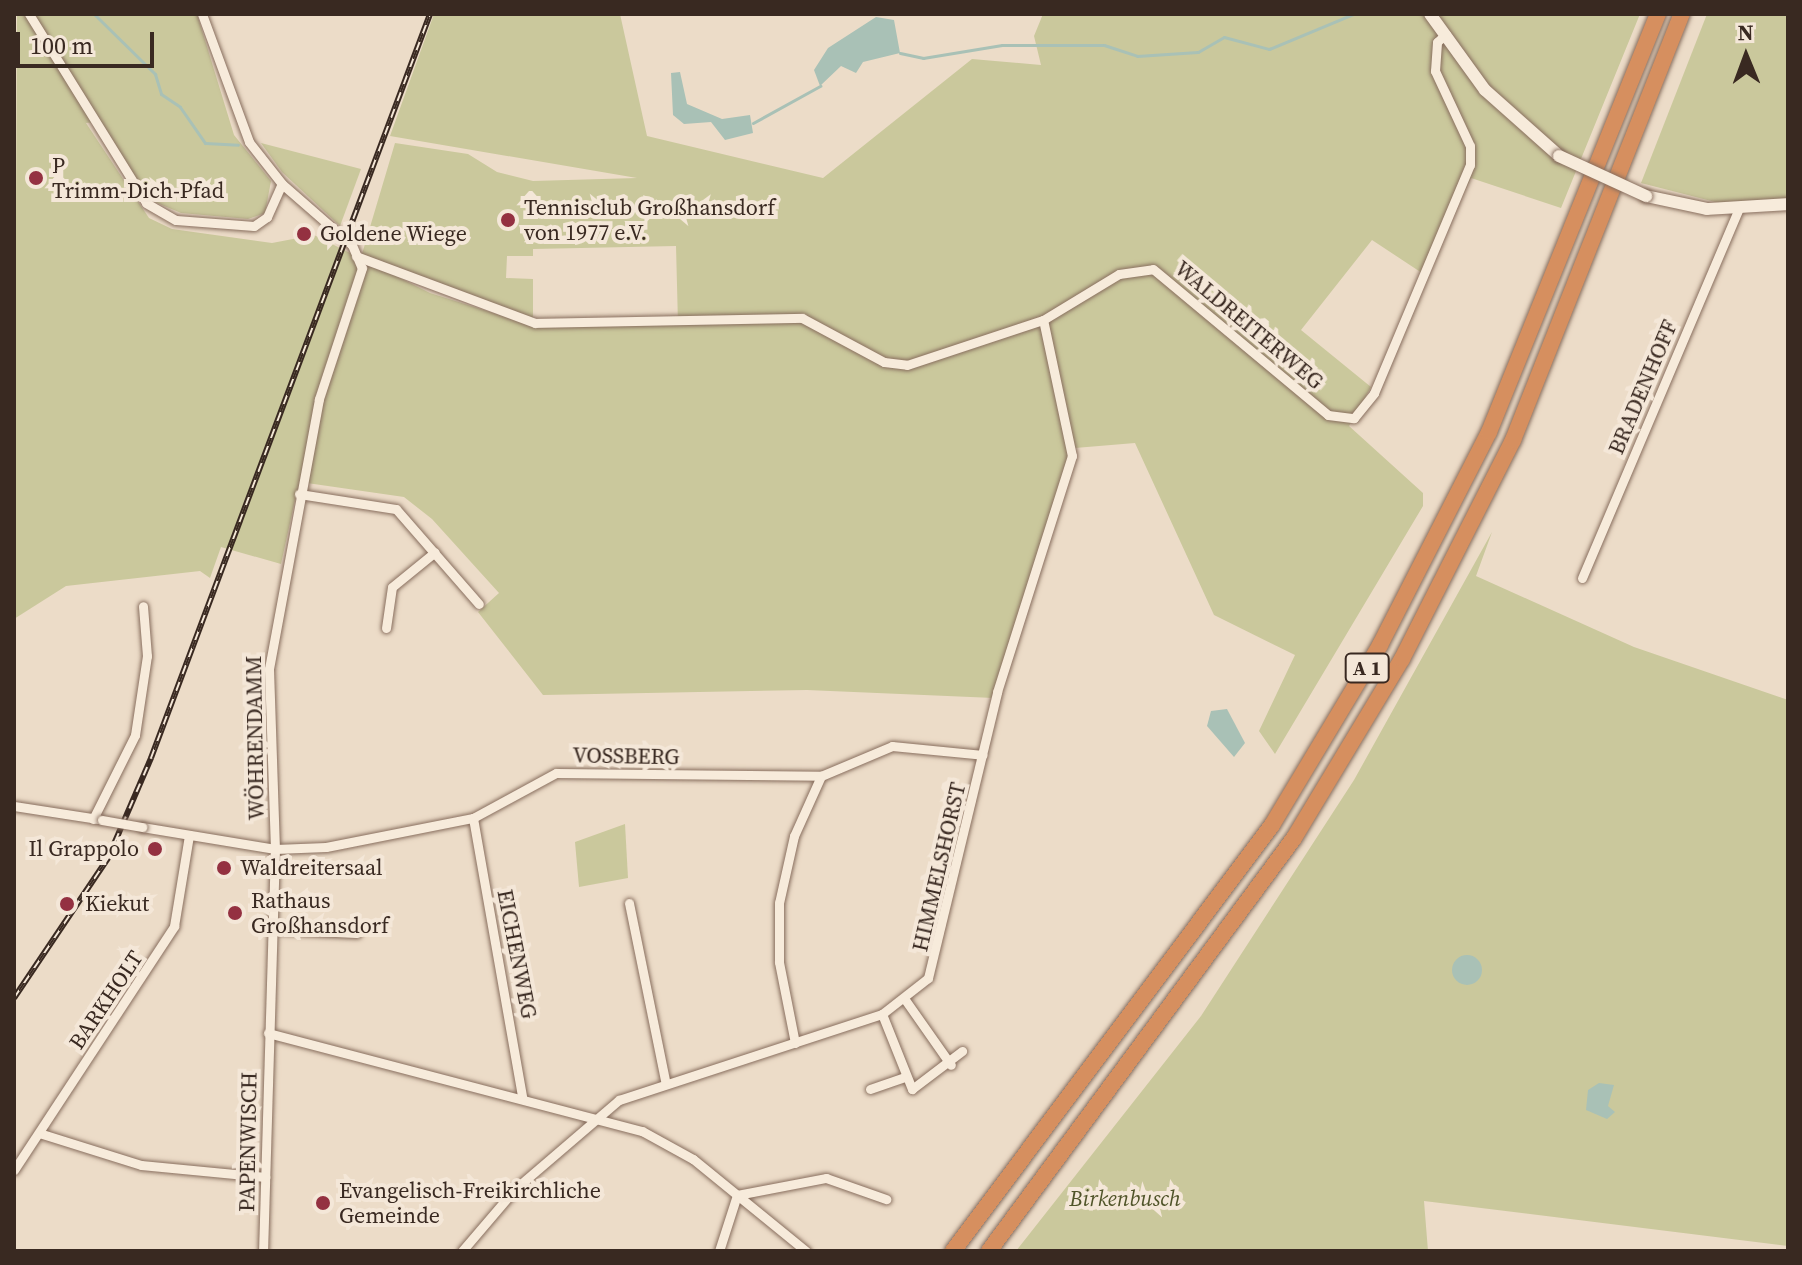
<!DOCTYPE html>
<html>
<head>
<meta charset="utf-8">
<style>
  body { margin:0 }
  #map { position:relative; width:1802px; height:1265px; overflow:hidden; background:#ecdcc8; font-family:"Source Serif 4",serif }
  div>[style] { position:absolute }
  .green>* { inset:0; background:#cac89c }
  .water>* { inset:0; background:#a9c1b6 }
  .round { border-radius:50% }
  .stream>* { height:3px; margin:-1.5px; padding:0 1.5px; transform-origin:1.5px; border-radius:1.5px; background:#a9c1b6 }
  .roads { filter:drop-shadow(0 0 2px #886e5e) drop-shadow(0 0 2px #886e5e) }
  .street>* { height:9px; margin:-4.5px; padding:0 4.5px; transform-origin:4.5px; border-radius:4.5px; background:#f7ebdb }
  .secondary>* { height:12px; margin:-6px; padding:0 6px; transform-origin:6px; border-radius:6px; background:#f7ebdb }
  .highway>* { height:16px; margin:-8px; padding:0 8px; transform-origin:8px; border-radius:8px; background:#d68f5f }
  .rail>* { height:6px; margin-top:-3px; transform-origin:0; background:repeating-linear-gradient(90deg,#f4e7d8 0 9px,#392921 0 18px); box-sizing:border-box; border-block:2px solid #392921 }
  .bridges { filter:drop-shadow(0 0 2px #886e5e) drop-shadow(0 0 2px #886e5e) }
  .street-bridge>* { height:9px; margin:-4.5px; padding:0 4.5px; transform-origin:4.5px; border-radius:4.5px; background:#f7ebdb }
  .secondary-bridge>* { height:12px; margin:-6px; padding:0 6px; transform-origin:6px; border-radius:6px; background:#f7ebdb }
  .dots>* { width:22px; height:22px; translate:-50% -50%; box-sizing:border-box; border:4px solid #f4e7d8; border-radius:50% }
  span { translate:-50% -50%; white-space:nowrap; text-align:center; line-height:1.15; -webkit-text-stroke:8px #f4e7d8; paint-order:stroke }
  .shield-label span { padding:2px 6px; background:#f4e7d8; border:2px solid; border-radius:6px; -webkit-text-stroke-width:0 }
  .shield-label { font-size:20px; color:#392921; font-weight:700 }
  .poi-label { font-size:22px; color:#392921 }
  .left { translate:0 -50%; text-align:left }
  .right { translate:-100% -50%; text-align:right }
  .street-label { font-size:22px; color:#392921 }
  .park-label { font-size:22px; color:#505429; font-style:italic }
  .frame { position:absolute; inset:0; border:16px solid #392921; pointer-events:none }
  .north { position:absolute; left:1706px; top:16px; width:80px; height:80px; -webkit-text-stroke:6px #f4e7d8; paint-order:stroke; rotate:359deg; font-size:22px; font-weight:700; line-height:32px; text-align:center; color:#392921 }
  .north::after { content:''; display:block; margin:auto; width:28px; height:36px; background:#392921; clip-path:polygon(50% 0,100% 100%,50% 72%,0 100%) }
  .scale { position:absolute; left:16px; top:32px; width:138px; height:36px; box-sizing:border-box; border:4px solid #392921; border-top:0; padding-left:10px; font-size:24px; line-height:28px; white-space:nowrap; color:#392921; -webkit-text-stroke:6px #f4e7d8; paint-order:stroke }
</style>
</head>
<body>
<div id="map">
  <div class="green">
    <i style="clip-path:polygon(17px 14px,197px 14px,234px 135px,271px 181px,265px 213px,248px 219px,181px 213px,150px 200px,96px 122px,86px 123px,149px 218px,172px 229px,272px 243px,314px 235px,430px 293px,538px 327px,678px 324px,676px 246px,533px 249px,533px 256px,507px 256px,506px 278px,533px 279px,533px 319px,362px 254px,395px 143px,468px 154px,497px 172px,533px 181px,637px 178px,390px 136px,434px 14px,620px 14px,647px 136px,823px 178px,972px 59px,1041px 65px,1034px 36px,1043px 14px,1640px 14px,1561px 208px,1471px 178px,1425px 275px,1372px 240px,1301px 330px,1371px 387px,1349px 426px,1423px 493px,1423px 506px,1275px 754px,1259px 731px,1295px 655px,1214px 615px,1135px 443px,1075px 448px,994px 698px,807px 690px,543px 695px,478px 612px,499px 593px,432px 519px,404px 497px,307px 483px,297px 491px,281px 564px,221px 547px,210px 578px,200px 571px,66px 586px,14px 619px)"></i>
    <i style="clip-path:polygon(1707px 14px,1788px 14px,1788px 198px,1723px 204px,1641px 183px)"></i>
    <i style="clip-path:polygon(261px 143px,361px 169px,340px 226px,282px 172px)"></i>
    <i style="clip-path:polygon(1492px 532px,1476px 576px,1634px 647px,1788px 700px,1788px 1246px,1424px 1201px,1428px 1251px,1016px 1251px,1201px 1016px,1354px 780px)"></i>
    <i style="clip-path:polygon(625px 824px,628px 878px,579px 887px,575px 842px)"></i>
  </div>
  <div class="water">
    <i style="clip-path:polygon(876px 17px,894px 20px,900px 53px,863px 62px,856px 73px,841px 66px,820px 86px,814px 70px,828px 48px)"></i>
    <i style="clip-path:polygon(680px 72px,687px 104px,722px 119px,750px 115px,753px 133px,725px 140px,711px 122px,684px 124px,673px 115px,671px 73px)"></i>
    <i style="clip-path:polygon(1227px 709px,1245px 743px,1234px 757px,1207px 726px,1211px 711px)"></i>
    <i class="round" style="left:1452px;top:955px;width:30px;height:30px"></i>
    <i style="clip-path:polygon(1599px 1083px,1614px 1085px,1608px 1106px,1615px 1112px,1607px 1119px,1586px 1110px,1588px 1090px)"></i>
  </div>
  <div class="stream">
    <i style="left:94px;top:14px;width:86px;rotate:44.5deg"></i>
    <i style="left:155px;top:74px;width:21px;rotate:73deg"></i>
    <i style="left:161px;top:94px;width:23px;rotate:34deg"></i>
    <i style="left:180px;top:107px;width:44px;rotate:55.2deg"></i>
    <i style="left:205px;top:143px;width:33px;rotate:3deg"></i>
    <i style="left:900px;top:53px;width:24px;rotate:12deg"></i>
    <i style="left:923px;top:58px;width:80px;rotate:-9.3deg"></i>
    <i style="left:1002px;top:45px;width:102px"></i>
    <i style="left:1104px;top:45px;width:35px;rotate:18deg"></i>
    <i style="left:1137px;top:56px;width:61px;rotate:-3.8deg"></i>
    <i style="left:1198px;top:52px;width:30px;rotate:-30deg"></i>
    <i style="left:1224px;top:37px;width:47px;rotate:14.9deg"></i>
    <i style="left:1269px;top:49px;width:91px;rotate:-22.6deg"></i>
    <i style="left:753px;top:123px;width:77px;rotate:-28.9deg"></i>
  </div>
  <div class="roads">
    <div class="street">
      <i style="left:29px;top:14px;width:222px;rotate:58.2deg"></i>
      <i style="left:146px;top:203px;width:34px;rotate:30deg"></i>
      <i style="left:176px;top:220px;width:78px;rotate:4.4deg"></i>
      <i style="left:254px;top:226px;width:16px;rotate:-35deg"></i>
      <i style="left:267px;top:217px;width:36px;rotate:-66deg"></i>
      <i style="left:202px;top:14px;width:136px;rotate:69.8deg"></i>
      <i style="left:249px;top:142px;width:53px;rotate:51.8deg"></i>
      <i style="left:282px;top:184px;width:93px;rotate:41.1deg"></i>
      <i style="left:352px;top:245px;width:25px;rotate:67deg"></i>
      <i style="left:362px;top:268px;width:138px;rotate:108.2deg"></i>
      <i style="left:319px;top:399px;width:275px;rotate:100.5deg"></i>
      <i style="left:269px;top:669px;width:180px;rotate:88.1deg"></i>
      <i style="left:275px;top:849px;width:402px;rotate:91.7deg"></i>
      <i style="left:356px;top:256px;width:191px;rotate:20.5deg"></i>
      <i style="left:535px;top:323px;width:267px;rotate:-1.1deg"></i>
      <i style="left:802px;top:318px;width:93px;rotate:28.2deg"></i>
      <i style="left:884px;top:362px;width:23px;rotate:7deg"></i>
      <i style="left:907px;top:365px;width:143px;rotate:-18.3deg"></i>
      <i style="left:1043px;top:320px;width:89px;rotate:-31.2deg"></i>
      <i style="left:1119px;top:274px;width:34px;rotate:-8deg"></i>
      <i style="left:1153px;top:269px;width:228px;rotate:39.8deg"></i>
      <i style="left:1328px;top:415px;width:26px;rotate:7deg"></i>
      <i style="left:1354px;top:418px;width:32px;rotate:-51deg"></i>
      <i style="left:1374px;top:393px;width:247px;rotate:-67.2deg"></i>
      <i style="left:1470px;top:165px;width:19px;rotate:-90deg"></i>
      <i style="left:1470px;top:146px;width:83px;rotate:-115deg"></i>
      <i style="left:1435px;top:71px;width:29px;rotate:-86deg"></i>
      <i style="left:1437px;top:42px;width:12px;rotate:-42deg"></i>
      <i style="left:299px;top:494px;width:98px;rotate:8.8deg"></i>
      <i style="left:396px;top:509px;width:126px;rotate:48.9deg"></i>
      <i style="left:1582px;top:578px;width:400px;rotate:-67deg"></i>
      <i style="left:386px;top:628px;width:41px;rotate:-81.7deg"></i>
      <i style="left:392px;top:587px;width:55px;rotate:-39.1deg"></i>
      <i style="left:14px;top:806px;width:85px;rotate:8.8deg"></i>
      <i style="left:473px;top:818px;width:283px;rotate:80deg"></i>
      <i style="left:93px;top:819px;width:94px;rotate:-63.4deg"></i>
      <i style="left:135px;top:735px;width:80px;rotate:-81.4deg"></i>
      <i style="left:147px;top:656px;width:50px;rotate:-94.6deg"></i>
      <i style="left:142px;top:827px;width:135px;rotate:9.4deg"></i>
      <i style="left:275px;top:849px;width:51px;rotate:-2.2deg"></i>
      <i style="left:326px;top:847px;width:150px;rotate:-11.2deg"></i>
      <i style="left:473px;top:818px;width:94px;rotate:-28.5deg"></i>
      <i style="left:556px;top:773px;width:265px;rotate:0.6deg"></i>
      <i style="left:821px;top:776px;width:77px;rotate:-22.9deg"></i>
      <i style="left:892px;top:746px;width:91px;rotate:5.6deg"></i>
      <i style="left:629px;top:903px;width:181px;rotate:78.5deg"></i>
      <i style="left:273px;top:929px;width:84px;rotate:2.7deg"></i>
      <i style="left:906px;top:1001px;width:78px;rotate:54.9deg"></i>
      <i style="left:882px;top:1014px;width:81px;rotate:68.2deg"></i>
      <i style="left:912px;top:1089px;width:63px;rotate:-37.2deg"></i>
      <i style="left:268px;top:1033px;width:387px;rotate:14.7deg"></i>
      <i style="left:642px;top:1131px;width:58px;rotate:28.8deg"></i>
      <i style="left:693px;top:1159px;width:146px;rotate:39.2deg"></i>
      <i style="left:795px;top:1043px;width:83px;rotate:-101.2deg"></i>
      <i style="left:779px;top:962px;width:59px;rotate:-90deg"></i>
      <i style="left:779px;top:903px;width:69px;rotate:-77.4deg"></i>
      <i style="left:794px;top:836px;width:66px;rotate:-65.8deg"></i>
      <i style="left:870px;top:1089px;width:36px;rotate:-19deg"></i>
      <i style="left:39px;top:1133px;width:107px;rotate:17.4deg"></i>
      <i style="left:141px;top:1165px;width:125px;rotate:5.5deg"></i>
      <i style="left:14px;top:1170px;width:292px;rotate:-56.7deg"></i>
      <i style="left:174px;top:926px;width:92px;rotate:-80.6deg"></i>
      <i style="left:462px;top:1251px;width:82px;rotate:-49.5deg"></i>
      <i style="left:515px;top:1189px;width:137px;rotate:-40.6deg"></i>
      <i style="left:619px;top:1100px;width:277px;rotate:-18.1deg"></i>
      <i style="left:882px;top:1014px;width:58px;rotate:-38deg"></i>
      <i style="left:928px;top:978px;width:294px;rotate:-76.4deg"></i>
      <i style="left:997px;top:692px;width:248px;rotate:-72.4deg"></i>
      <i style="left:1072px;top:456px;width:139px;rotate:-102deg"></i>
      <i style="left:719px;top:1251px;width:59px;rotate:-72.2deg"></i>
      <i style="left:737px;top:1195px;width:91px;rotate:-10.8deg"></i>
      <i style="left:826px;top:1178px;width:64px;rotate:19.3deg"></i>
    </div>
    <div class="secondary">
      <i style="left:1430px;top:14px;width:94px;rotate:54.1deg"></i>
      <i style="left:1485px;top:90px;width:99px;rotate:41.7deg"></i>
      <i style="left:1646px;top:196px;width:62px;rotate:12deg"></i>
      <i style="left:1707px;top:209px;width:81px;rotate:-3.5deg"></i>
    </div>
    <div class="highway">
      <i style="left:953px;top:1251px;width:532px;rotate:-53.17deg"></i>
      <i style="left:1272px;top:825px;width:210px;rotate:-59deg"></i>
      <i style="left:1380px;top:645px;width:239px;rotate:-62.9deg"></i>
      <i style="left:1489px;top:432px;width:451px;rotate:-68deg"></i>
      <i style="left:989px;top:1251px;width:513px;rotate:-53.55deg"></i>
      <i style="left:1294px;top:838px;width:209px;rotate:-58.9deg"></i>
      <i style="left:1402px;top:659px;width:246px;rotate:-63.1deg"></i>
      <i style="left:1513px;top:440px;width:458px;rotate:-68.4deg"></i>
    </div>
  </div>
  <div class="rail">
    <i style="left:14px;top:998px;width:169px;rotate:-56.1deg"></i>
    <i style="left:108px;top:858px;width:109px;rotate:-66.7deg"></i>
    <i style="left:151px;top:758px;width:795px;rotate:-69.44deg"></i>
  </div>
  <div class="bridges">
    <div class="street-bridge">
      <i style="left:102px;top:820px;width:41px;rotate:9.9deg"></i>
    </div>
    <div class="secondary-bridge">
      <i style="left:1559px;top:156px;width:96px;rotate:24.7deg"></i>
    </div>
  </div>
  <div class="dots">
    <i style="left:36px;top:178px;background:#943141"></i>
    <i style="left:508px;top:220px;background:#943141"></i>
    <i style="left:304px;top:234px;background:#943141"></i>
    <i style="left:155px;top:849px;background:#943141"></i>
    <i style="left:224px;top:868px;background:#943141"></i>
    <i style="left:67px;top:904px;background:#943141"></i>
    <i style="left:235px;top:913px;background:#943141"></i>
    <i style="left:323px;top:1203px;background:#943141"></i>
  </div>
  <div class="shield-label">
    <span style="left:1367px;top:668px">A 1</span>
  </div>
  <div class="poi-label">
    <span class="left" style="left:52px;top:178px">P<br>Trimm-Dich-Pfad</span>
    <span class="left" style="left:524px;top:220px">Tennisclub Großhansdorf<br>von 1977 e.V.</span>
    <span class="left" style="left:320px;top:234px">Goldene Wiege</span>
    <span class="right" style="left:139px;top:849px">Il Grappolo</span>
    <span class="left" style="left:240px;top:868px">Waldreitersaal</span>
    <span class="left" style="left:251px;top:913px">Rathaus<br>Großhansdorf</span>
    <span class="left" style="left:85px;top:904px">Kiekut</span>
    <span class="left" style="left:339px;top:1203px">Evangelisch-Freikirchliche<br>Gemeinde</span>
  </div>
  <div class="street-label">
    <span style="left:1249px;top:325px;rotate:40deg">WALDREITERWEG</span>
    <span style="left:1643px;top:387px;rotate:-67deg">BRADENHOFF</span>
    <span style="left:255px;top:738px;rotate:-91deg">WÖHRENDAMM</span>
    <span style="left:626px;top:756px;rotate:1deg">VOSSBERG</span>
    <span style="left:939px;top:867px;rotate:-77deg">HIMMELSHORST</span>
    <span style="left:517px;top:954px;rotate:79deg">EICHENWEG</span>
    <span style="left:106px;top:1000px;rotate:-56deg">BARKHOLT</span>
    <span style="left:248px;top:1142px;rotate:-89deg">PAPENWISCH</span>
  </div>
  <div class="park-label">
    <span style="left:1125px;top:1199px">Birkenbusch</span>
  </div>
  <div class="frame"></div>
  <div class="north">N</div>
  <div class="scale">100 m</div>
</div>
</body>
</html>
